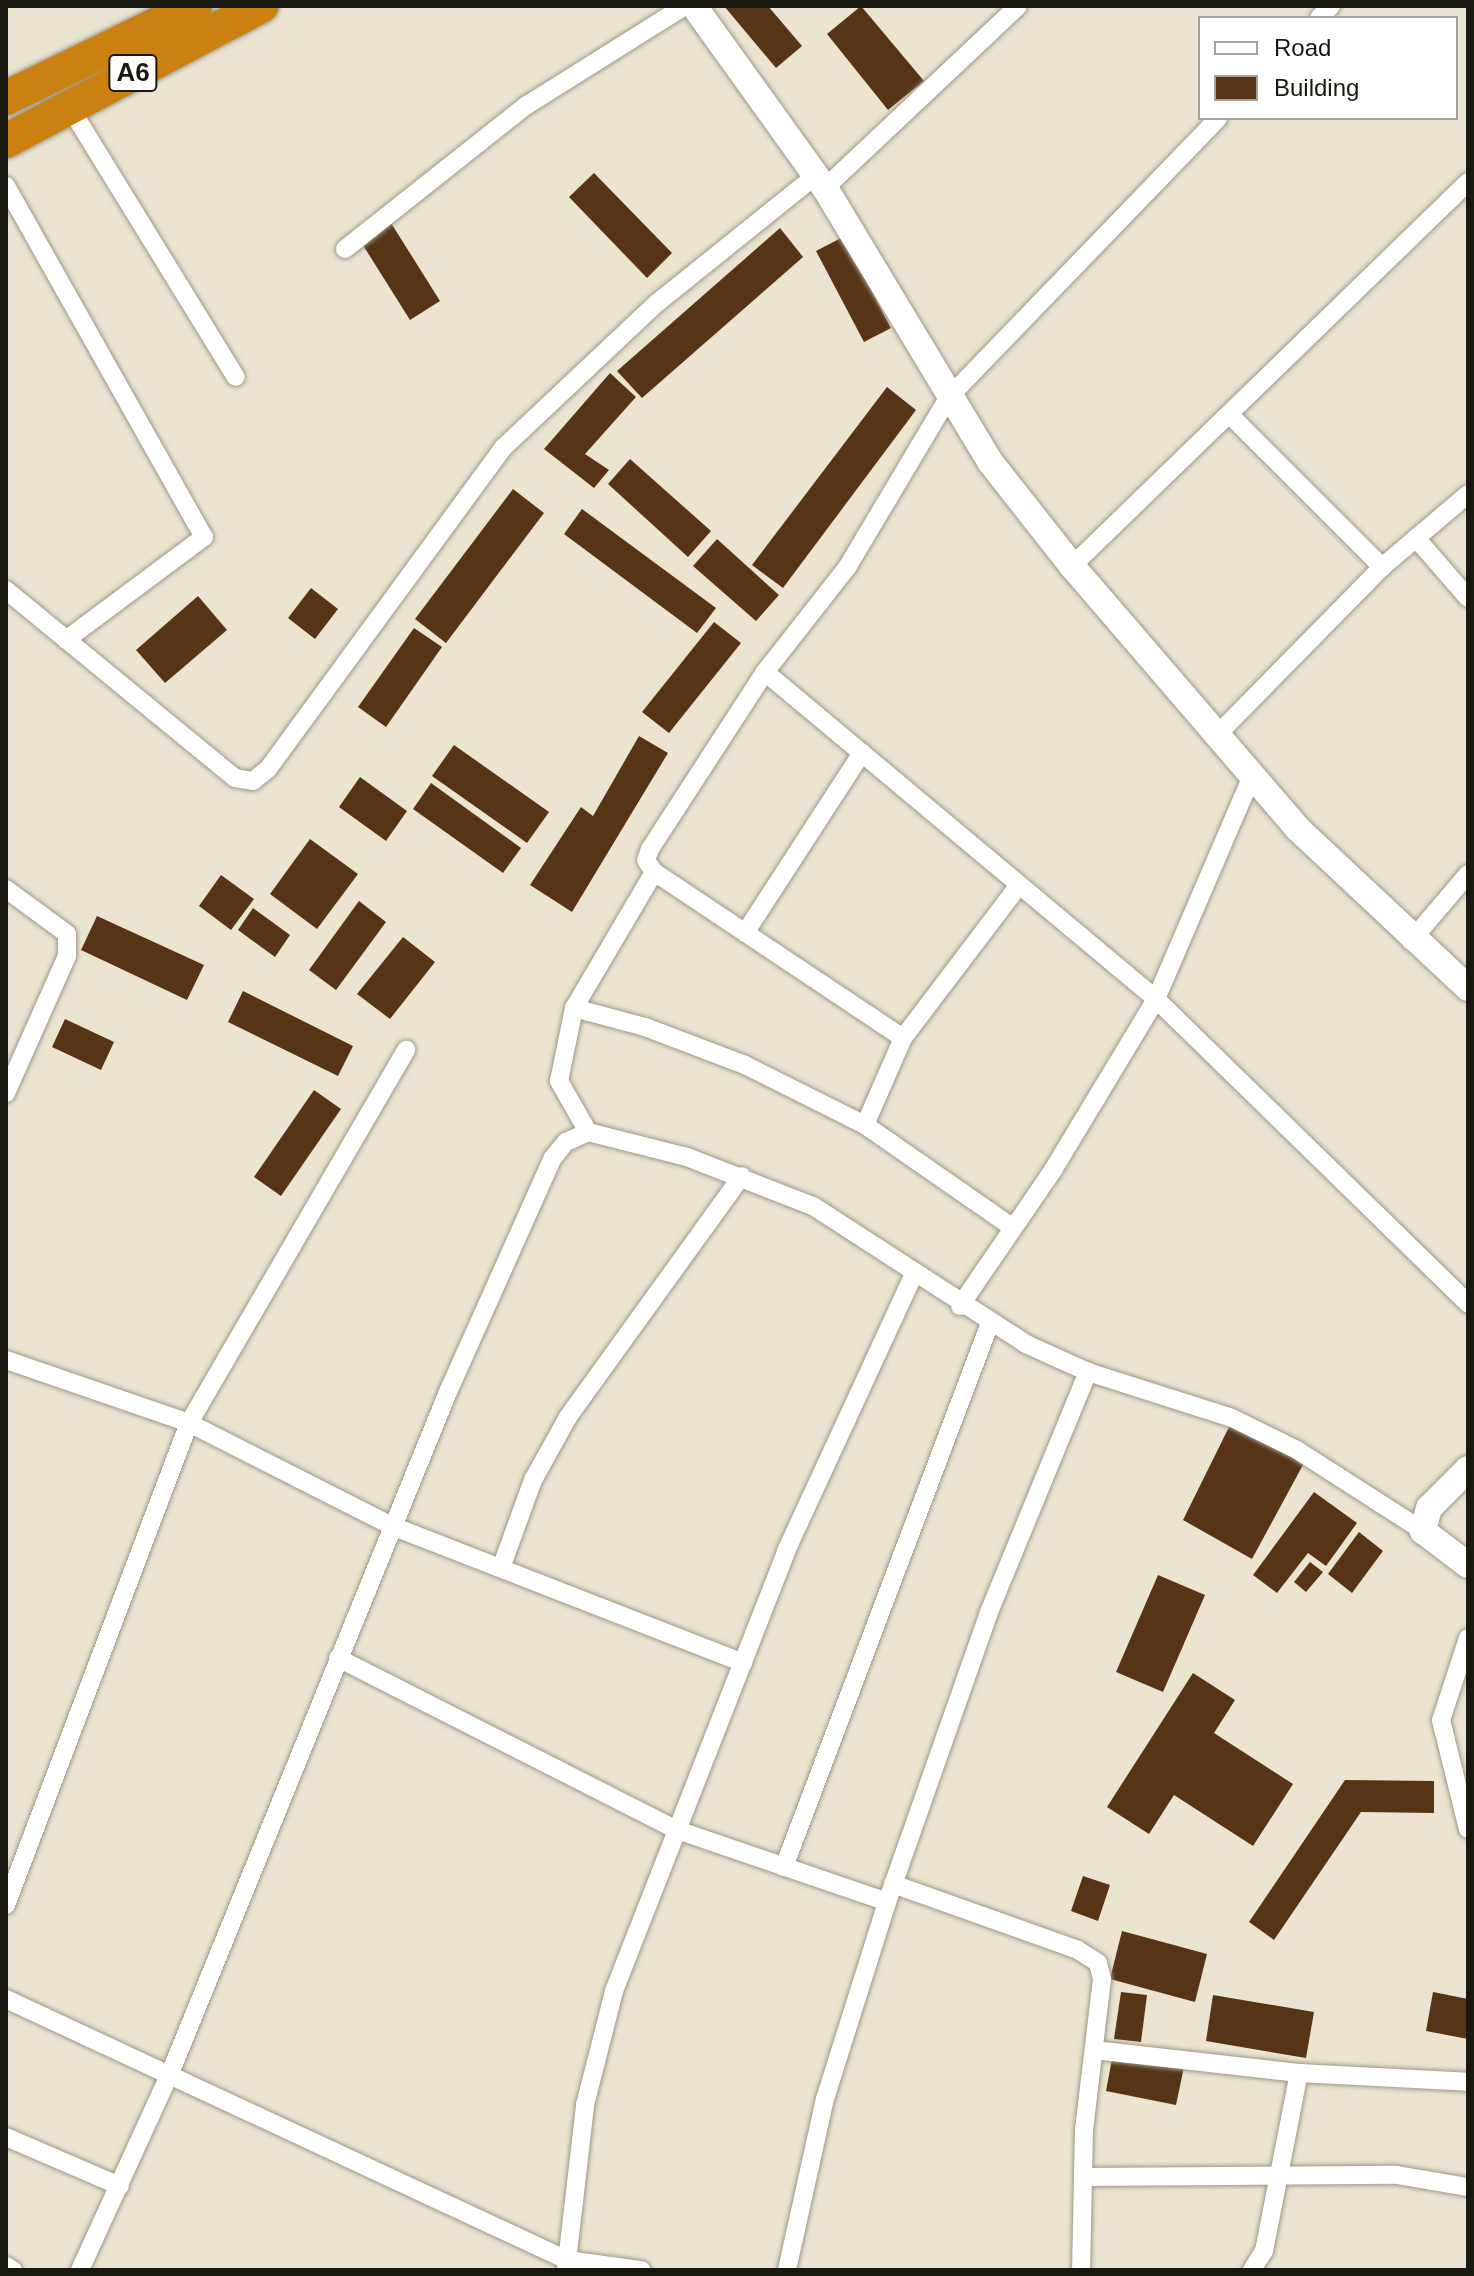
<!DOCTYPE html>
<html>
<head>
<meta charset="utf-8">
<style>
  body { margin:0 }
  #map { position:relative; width:1474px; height:2276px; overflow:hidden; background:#eae4d1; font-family:Arial,sans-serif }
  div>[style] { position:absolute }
  .building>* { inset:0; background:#583416 }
  .roads { filter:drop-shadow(0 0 2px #9d9886) drop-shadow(0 0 2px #9d9886) }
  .street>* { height:18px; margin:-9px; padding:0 9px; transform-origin:9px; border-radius:9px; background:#fff }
  .secondary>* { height:26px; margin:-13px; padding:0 13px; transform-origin:13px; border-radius:13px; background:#fff }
  .highway>* { height:34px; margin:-17px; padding:0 17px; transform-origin:17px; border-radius:17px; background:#ca8111 }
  span { translate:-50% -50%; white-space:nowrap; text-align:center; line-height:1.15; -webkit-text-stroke:8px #fff; paint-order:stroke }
  .shield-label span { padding:2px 6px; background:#fff; border:2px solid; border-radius:6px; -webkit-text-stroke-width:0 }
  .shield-label { font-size:26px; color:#181710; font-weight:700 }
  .frame { position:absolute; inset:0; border:8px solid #181710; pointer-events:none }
  .legend { position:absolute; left:1198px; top:16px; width:260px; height:104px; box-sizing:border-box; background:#fff; border:2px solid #a3a29f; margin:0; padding:10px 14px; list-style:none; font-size:24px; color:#181710 }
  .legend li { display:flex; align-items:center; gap:16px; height:40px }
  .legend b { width:40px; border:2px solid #a3a29f }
</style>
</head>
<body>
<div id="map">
  <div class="building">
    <i style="clip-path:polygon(724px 6px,768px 6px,802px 46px,776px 68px)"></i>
    <i style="clip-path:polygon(861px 6px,924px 81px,888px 110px,827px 34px)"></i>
    <i style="clip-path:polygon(594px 173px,672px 253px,647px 278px,569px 197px)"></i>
    <i style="clip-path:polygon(391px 223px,440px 301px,410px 320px,361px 242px)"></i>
    <i style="clip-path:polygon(780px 228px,803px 257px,642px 398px,617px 371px)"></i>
    <i style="clip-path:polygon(843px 237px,891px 328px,864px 342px,816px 251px)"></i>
    <i style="clip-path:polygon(610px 373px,636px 397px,585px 454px,609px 470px,594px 488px,544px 449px)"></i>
    <i style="clip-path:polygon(887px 387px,916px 410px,783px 588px,752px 565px)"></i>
    <i style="clip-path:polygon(630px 459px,711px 531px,688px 557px,608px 484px)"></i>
    <i style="clip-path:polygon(513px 489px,544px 513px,446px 643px,415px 619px)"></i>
    <i style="clip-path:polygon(582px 509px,716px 608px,697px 633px,564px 534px)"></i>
    <i style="clip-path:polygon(717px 539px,779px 595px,756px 621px,693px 566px)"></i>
    <i style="clip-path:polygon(311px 588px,338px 609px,315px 639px,288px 618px)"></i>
    <i style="clip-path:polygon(198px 596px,227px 630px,165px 683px,136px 650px)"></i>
    <i style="clip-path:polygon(714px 622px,741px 643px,669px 733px,642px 712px)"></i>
    <i style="clip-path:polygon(414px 628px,442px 647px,386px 727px,358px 707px)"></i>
    <i style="clip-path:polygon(639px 736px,668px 753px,572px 912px,530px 885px,581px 807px,593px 816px)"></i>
    <i style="clip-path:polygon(454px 745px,549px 812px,527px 843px,432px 776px)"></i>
    <i style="clip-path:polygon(360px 777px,407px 811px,386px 841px,339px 807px)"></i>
    <i style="clip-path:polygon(431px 783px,521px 848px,503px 873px,413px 809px)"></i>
    <i style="clip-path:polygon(310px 839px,358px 874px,317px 929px,270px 894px)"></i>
    <i style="clip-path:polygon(221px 875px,254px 899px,231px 930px,199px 906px)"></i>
    <i style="clip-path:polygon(359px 901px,386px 922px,336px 990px,309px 970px)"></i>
    <i style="clip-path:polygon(253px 908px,290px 935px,275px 957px,238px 930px)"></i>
    <i style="clip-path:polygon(97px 916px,204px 965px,187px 1000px,81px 950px)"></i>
    <i style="clip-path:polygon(403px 937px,435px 962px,390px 1019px,357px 994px)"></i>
    <i style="clip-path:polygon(243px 991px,353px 1046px,338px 1076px,228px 1022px)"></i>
    <i style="clip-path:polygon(65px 1019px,114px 1042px,101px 1070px,52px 1047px)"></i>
    <i style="clip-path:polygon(314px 1090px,341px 1109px,281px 1196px,254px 1177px)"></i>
    <i style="clip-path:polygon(1231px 1423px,1304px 1463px,1252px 1559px,1183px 1520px)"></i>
    <i style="clip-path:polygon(1314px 1492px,1357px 1523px,1326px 1566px,1308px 1553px,1277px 1593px,1253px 1575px)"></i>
    <i style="clip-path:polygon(1359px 1532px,1383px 1551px,1352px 1593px,1328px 1574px)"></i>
    <i style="clip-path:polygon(1310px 1562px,1323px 1572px,1306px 1592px,1294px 1582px)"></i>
    <i style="clip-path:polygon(1158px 1575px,1205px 1595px,1163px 1692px,1116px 1672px)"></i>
    <i style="clip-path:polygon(1193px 1673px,1235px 1700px,1214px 1733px,1293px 1784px,1253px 1846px,1174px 1795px,1149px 1834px,1107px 1807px)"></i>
    <i style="clip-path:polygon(1345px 1780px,1434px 1781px,1434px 1813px,1361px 1812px,1274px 1940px,1249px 1922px)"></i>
    <i style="clip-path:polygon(1083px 1876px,1110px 1885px,1098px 1921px,1071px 1911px)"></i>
    <i style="clip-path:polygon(1122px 1931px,1207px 1954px,1195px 2002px,1110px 1979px)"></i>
    <i style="clip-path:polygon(1121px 1992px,1147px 1995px,1141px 2042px,1114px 2039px)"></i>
    <i style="clip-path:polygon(1433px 1992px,1468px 1999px,1468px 2039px,1426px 2031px)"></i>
    <i style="clip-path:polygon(1213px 1995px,1314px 2012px,1306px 2058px,1206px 2041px)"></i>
    <i style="clip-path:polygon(1114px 2048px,1185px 2062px,1176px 2105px,1106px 2091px)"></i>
  </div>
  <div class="roads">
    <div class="street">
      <i style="left:1319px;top:18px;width:17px;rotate:-45deg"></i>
      <i style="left:69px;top:106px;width:318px;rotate:58.4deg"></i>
      <i style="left:6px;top:186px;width:403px;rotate:60.6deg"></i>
      <i style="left:204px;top:537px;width:172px;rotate:143.3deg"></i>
      <i style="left:825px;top:188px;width:265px;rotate:-43.3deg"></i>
      <i style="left:345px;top:249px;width:232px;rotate:-38.4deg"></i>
      <i style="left:527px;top:105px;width:186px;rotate:-32.1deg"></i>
      <i style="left:1231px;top:416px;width:214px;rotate:45deg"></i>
      <i style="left:1416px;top:538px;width:79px;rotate:49.1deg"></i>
      <i style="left:1072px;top:566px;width:552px;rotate:-44.12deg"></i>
      <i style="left:6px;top:590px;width:296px;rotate:39.4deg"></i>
      <i style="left:235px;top:778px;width:18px;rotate:9deg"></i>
      <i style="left:253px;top:781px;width:19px;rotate:-39deg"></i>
      <i style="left:268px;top:769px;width:399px;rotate:-53.8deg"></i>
      <i style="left:504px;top:447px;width:210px;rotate:-43.3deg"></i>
      <i style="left:657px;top:303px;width:204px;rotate:-38.8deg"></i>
      <i style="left:765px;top:672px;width:510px;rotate:39.91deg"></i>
      <i style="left:1156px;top:999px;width:243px;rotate:-66.7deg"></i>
      <i style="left:1217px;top:735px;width:235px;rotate:-45.5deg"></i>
      <i style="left:1382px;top:567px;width:113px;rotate:-40.3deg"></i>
      <i style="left:6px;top:889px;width:76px;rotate:36.4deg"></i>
      <i style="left:67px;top:934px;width:22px;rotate:90deg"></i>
      <i style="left:67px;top:956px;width:150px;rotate:114deg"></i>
      <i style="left:745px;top:933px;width:215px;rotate:-57deg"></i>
      <i style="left:1411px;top:941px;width:88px;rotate:-49.6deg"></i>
      <i style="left:574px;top:1008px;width:73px;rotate:15deg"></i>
      <i style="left:645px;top:1027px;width:107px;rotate:20.8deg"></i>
      <i style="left:745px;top:1065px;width:134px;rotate:26.6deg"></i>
      <i style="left:865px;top:1125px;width:180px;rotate:34.8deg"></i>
      <i style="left:903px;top:1038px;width:299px;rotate:-146.3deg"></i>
      <i style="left:654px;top:872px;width:14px;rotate:-124deg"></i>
      <i style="left:646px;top:860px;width:12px;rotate:-70deg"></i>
      <i style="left:650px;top:849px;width:211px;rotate:-57deg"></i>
      <i style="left:765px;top:672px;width:135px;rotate:-51.9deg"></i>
      <i style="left:848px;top:566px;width:196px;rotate:-59.2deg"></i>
      <i style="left:948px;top:398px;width:389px;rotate:-46deg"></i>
      <i style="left:865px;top:1125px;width:95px;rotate:-66.4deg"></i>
      <i style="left:903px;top:1038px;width:192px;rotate:-52.8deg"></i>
      <i style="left:588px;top:1132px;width:59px;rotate:-119.6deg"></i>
      <i style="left:559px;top:1081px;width:75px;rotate:-78.4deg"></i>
      <i style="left:574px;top:1008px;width:158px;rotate:-59.5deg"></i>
      <i style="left:960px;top:1306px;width:165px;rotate:-55.6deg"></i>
      <i style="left:1053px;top:1170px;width:200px;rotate:-58.9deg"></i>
      <i style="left:1156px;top:999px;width:436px;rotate:44.3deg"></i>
      <i style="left:6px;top:1360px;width:194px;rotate:19deg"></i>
      <i style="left:189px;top:1423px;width:228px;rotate:26.9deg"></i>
      <i style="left:392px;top:1526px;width:377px;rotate:21.3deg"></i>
      <i style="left:501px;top:1568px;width:94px;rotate:-70deg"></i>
      <i style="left:533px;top:1480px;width:72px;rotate:-60.9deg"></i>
      <i style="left:568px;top:1417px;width:297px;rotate:-54.2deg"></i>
      <i style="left:1468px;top:1638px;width:86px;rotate:108.2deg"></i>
      <i style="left:1441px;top:1720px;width:112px;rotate:76.1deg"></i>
      <i style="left:338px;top:1658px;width:380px;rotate:26.9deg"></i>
      <i style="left:677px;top:1830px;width:222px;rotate:18.9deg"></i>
      <i style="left:784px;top:1867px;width:582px;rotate:-69.26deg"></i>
      <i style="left:893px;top:1884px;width:196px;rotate:19.6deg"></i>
      <i style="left:1078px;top:1950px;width:24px;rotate:33deg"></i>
      <i style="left:1098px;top:1963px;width:16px;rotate:76deg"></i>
      <i style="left:1102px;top:1979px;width:151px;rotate:96.8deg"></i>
      <i style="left:1084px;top:2129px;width:141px;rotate:91.2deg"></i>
      <i style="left:6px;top:1905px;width:516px;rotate:-69.21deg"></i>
      <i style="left:189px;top:1423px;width:432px;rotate:-59.8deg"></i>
      <i style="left:6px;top:1999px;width:619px;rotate:24.95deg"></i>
      <i style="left:567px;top:2260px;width:75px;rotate:7.7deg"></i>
      <i style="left:1094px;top:2050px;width:206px;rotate:6.4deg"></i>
      <i style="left:1299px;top:2073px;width:169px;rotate:3deg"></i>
      <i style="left:6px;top:2137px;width:124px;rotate:23.3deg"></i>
      <i style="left:1083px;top:2177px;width:314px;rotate:-0.4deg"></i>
      <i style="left:1397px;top:2175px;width:72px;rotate:9.6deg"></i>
      <i style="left:6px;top:2266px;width:8px;rotate:30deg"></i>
      <i style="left:80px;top:2270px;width:213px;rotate:-65.4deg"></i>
      <i style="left:169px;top:2076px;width:739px;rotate:-67.81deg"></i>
      <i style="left:448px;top:1392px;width:255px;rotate:-65.9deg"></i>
      <i style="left:552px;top:1159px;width:22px;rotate:-51deg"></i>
      <i style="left:566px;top:1142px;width:24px;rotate:-24deg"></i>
      <i style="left:588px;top:1132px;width:102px;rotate:14.2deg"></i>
      <i style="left:687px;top:1157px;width:135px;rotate:21.3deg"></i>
      <i style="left:813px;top:1206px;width:254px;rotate:32.9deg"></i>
      <i style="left:1026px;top:1344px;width:68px;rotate:24.3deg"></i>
      <i style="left:1088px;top:1372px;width:151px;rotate:17.7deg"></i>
      <i style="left:1232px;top:1418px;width:72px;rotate:26.2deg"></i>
      <i style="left:1297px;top:1450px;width:150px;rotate:32.7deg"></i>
      <i style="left:566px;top:2270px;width:166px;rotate:-83.4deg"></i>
      <i style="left:585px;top:2105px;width:118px;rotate:-75.7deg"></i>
      <i style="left:614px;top:1991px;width:472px;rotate:-68.6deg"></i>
      <i style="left:786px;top:1551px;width:303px;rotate:-65.2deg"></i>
      <i style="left:787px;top:2270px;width:175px;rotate:-77.5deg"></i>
      <i style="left:825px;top:2099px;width:207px;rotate:-72.5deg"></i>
      <i style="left:887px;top:1902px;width:307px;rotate:-70.6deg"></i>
      <i style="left:989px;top:1612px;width:260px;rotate:-67.6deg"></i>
      <i style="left:1252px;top:2270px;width:22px;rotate:-58deg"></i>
      <i style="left:1264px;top:2251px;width:181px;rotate:-78.9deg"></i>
    </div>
    <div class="secondary">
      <i style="left:694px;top:6px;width:224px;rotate:54.3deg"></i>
      <i style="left:825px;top:188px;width:321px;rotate:58.9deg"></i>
      <i style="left:991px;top:463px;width:131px;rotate:51.8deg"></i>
      <i style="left:1072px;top:566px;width:345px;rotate:49.3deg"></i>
      <i style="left:1297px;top:828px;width:234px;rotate:43.1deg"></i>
      <i style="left:1468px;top:1469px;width:55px;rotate:135deg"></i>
      <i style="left:1429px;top:1508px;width:24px;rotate:105deg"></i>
      <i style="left:1423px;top:1531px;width:56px;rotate:37.1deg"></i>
    </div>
    <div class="highway">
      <i style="left:6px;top:98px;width:210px;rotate:-26deg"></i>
      <i style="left:6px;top:141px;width:289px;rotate:-27.9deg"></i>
    </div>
  </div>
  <div class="shield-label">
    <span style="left:133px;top:73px">A6</span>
  </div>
  <div class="frame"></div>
  <ul class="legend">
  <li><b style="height:10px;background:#fff"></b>Road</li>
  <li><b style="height:22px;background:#583416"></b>Building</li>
  </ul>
</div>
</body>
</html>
